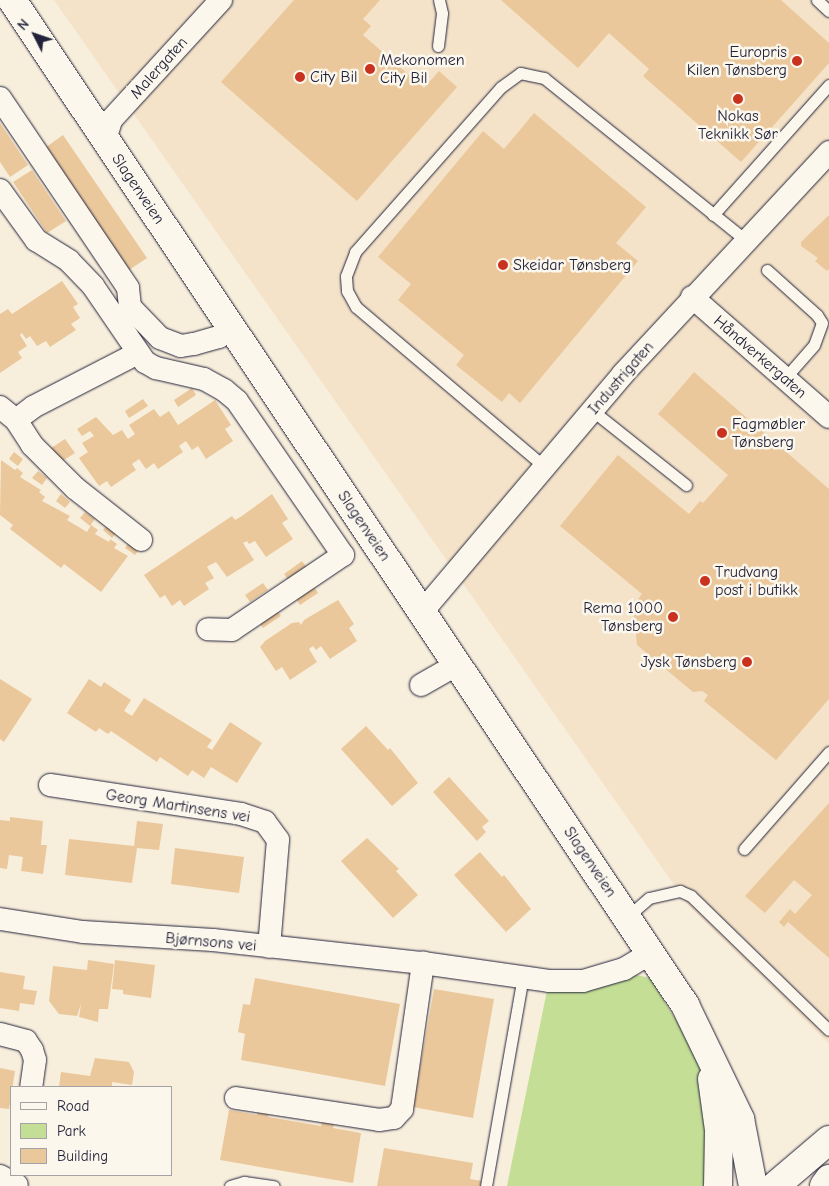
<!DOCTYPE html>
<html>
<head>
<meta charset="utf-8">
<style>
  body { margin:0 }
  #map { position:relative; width:829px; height:1186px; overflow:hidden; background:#f8eedc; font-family:"Comic Neue",sans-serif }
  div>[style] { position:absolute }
  .built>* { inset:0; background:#f4e3c9 }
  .green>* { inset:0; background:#c4de95 }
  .building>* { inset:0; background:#eac89c }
  .roads { filter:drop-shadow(0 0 1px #22223b) drop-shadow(0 0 1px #22223b) }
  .service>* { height:11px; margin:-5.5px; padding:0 5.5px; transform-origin:5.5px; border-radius:5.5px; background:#fbf7ec }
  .minor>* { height:22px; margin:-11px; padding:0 11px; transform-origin:11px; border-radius:11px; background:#fbf7ec }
  .secondary>* { height:28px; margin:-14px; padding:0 14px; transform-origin:14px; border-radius:14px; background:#fbf7ec }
  .dots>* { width:14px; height:14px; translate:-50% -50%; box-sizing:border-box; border:2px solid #fbf7ec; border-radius:50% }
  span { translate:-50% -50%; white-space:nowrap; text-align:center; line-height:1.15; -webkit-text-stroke:5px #fbf7ec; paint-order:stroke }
  .poi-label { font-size:16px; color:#22223b }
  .right { translate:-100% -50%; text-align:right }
  .left { translate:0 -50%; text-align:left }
  .street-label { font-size:16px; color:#22223b }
  .legend { position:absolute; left:10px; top:1086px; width:162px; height:90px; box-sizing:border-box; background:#fbf7ec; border:1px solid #a4a2a5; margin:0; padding:6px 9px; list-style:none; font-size:15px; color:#22223b }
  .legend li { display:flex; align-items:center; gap:10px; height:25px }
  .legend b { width:25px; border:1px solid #a4a2a5 }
  .north { position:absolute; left:10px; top:10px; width:50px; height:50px; -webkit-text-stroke:4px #fbf7ec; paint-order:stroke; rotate:311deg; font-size:14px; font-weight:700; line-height:20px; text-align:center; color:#22223b }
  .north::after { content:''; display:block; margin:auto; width:18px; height:22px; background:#22223b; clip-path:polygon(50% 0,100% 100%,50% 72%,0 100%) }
</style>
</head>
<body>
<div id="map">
  <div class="built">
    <i style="clip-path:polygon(54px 0,829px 0,829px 1044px,689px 906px)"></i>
  </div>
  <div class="green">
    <i style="clip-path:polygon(632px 974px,650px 978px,689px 1041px,702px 1073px,709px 1108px,708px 1186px,507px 1186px,549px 981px)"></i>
  </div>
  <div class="building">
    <i style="clip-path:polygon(294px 0,380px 0,363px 19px,371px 26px,363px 35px,424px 88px,439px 71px,457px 87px,357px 201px,221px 82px)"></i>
    <i style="clip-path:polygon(501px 0,781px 0,829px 43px,829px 63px,741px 162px,643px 76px,649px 69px,609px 33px,578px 68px)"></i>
    <i style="clip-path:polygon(534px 113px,646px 207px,616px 243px,638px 261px,520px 403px,509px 393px,502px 402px,456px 365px,464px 355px,398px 300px,411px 284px,378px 257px,483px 131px,504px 149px)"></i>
    <i style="clip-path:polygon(0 123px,28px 165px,10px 177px,0 162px)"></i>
    <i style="clip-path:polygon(63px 135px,147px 258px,129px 270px,45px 148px)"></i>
    <i style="clip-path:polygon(32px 170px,66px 221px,47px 233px,13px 182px)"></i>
    <i style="clip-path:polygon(829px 215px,829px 269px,827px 271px,815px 261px,818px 258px,801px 246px,801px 242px)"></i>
    <i style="clip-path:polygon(62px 281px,78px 304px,73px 307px,80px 318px,71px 324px,76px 330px,50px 347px,46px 341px,37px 346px,30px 336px,26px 339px,22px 333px,20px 335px,27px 346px,18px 352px,22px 358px,0 373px,0 314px,8px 309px,12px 314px)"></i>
    <i style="clip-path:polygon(694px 372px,829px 489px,829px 699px,776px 760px,704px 701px,708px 695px,702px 691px,693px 692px,637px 645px,633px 605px,642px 594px,560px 526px,618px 455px,689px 514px,700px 501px,703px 503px,728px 475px,658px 414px)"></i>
    <i style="clip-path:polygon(192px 388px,196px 395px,178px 407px,174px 400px)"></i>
    <i style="clip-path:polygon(143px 399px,148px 406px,129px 418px,125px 411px)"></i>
    <i style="clip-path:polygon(215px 400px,231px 425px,225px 429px,233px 441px,206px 459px,198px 446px,192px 450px,186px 441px,179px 446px,183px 452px,158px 469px,154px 463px,146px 469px,139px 459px,132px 464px,136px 470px,111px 487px,107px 481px,99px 486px,79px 458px,88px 452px,82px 443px,94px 436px,90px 431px,82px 436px,77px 429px,96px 417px,113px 435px,122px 430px,128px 439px,135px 434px,129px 425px,154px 409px,160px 417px,169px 411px,178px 425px)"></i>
    <i style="clip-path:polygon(65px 439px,75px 453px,61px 462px,51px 448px)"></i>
    <i style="clip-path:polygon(14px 452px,23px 459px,18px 466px,9px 459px)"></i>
    <i style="clip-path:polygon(1px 460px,15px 470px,17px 468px,23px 473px,20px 477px,41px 490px,39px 492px,45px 497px,42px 501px,70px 516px,67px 520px,87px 532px,91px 525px,98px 530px,95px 534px,109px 542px,110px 539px,117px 544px,114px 548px,128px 556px,101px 592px,64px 564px,61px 568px,10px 529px,13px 525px,0 515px)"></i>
    <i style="clip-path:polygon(38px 471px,47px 478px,42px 485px,32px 478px)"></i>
    <i style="clip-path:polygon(61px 494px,70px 502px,65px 508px,56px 501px)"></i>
    <i style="clip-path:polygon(272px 494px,288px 519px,282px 523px,293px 539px,266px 557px,255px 541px,249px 544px,247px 541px,243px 543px,254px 560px,227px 577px,216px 562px,210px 565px,207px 567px,214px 578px,205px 583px,209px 589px,184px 606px,180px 600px,172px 606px,165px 595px,160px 598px,144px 575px,232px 516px,235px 520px,242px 516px)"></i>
    <i style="clip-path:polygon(85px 512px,95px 519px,90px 526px,80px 518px)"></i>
    <i style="clip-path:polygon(108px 524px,118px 531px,112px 538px,103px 530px)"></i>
    <i style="clip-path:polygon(130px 541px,140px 548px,135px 555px,125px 548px)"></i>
    <i style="clip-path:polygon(302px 561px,307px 568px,289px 581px,284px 574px)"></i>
    <i style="clip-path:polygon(263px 583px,268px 590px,250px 602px,245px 595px)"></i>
    <i style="clip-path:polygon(314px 587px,318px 593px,300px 605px,296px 599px)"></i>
    <i style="clip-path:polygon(338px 600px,354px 624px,349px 628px,357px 641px,330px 659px,321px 646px,316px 650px,313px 646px,309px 649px,317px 662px,290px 680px,282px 667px,276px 671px,260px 647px,265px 641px,292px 623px,299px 622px,301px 625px,304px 620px)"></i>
    <i style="clip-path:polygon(276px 609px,281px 616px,263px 628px,258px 621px)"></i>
    <i style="clip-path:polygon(0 679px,32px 699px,4px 742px,0 739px)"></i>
    <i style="clip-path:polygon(89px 679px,101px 687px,104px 682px,131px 700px,124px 711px,132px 716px,144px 698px,212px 740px,207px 747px,212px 750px,230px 722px,262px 743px,237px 783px,211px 767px,204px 778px,192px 770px,188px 776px,160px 757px,157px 762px,111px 731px,108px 734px,99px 728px,96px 732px,67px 713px)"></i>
    <i style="clip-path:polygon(366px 726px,388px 750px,390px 748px,418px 783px,392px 806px,341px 749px)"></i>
    <i style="clip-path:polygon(449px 777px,489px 821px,482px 827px,486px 832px,477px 841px,433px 792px)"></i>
    <i style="clip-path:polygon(829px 803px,829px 958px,788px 922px,784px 927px,779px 922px,790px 909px,795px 914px,812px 895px,794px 880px,765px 913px,745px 896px)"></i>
    <i style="clip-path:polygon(10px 817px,43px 821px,41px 845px,47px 845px,43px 874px,21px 871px,23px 857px,9px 855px,7px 869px,0 868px,0 820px,10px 821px)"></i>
    <i style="clip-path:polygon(137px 821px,163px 824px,159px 850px,137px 848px,132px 883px,65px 875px,69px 839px,134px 846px)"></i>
    <i style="clip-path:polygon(367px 838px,399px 869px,396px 871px,418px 895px,393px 918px,341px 861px)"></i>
    <i style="clip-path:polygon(175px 848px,244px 857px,239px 893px,171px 884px)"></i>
    <i style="clip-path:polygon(480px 852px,502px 877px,504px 875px,531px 909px,506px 932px,454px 875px)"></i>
    <i style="clip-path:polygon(88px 960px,114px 964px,108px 1009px,99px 1009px,98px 1022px,79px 1017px,81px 1004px,77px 1016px,59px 1014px,49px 1001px,53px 966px,87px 970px)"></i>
    <i style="clip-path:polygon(115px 960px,155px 965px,151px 998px,123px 994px,123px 990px,112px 989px)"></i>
    <i style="clip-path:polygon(0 972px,25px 976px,23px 989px,37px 991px,34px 1005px,20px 1003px,19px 1011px,0 1008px)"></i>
    <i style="clip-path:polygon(255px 978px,400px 1004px,385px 1086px,241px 1060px,245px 1034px,238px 1032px,243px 1004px,250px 1005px)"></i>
    <i style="clip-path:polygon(434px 989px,494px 999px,473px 1118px,413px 1107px)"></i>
    <i style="clip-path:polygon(95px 1058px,129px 1062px,134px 1072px,132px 1085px,112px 1082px,112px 1087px,59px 1087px,61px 1072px,90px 1076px)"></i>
    <i style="clip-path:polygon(0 1068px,15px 1071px,9px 1109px,0 1108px)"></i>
    <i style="clip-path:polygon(258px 1107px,270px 1109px,268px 1117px,321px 1126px,323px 1118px,335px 1121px,333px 1128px,361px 1133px,353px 1183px,220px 1160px,229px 1110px,257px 1115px)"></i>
    <i style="clip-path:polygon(384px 1148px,473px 1163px,470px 1179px,483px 1181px,482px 1186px,377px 1186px)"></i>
  </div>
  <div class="roads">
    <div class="service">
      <i style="left:817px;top:0;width:16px;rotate:43deg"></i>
      <i style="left:438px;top:46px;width:33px;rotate:-83deg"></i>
      <i style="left:442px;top:13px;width:13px;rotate:-103deg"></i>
      <i style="left:713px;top:215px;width:174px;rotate:-48.3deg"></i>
      <i style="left:767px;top:270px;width:67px;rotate:42deg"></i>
      <i style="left:817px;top:315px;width:9px;rotate:58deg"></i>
      <i style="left:822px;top:323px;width:23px;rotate:110deg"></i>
      <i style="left:814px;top:345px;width:44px;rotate:131.3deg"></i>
      <i style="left:593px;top:411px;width:119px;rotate:38.5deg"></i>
      <i style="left:546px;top:468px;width:249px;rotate:-139.7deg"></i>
      <i style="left:356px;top:307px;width:18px;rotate:-119deg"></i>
      <i style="left:347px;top:291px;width:15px;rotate:-94deg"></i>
      <i style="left:346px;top:276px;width:26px;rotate:-69deg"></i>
      <i style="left:355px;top:252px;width:220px;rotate:-48.5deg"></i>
      <i style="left:501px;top:87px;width:24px;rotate:-36deg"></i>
      <i style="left:520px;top:73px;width:25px;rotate:12deg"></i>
      <i style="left:544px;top:78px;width:260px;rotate:38.8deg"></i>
      <i style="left:744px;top:849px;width:129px;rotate:-48.8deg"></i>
      <i style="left:627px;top:917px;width:29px;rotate:-41deg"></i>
      <i style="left:649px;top:898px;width:32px;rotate:-13deg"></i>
      <i style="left:680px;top:891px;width:12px;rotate:24deg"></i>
      <i style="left:691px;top:896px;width:192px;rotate:44.2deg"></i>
      <i style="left:230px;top:1186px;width:15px;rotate:-16deg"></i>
      <i style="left:244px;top:1182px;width:30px;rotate:8deg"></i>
      <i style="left:486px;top:1186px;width:213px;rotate:-80deg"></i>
    </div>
    <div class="minor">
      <i style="left:0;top:98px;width:229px;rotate:56deg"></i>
      <i style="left:128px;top:288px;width:19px;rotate:84deg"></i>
      <i style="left:130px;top:307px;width:43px;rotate:45.9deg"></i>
      <i style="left:160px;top:338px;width:22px;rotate:21deg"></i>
      <i style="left:181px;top:346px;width:13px;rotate:-9deg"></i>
      <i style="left:194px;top:344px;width:26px;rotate:-16deg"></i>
      <i style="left:219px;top:337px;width:15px;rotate:-32deg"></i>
      <i style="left:105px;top:140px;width:21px;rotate:-73deg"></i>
      <i style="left:111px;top:120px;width:163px;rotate:-47.5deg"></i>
      <i style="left:0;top:190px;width:62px;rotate:54.2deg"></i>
      <i style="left:36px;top:240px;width:39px;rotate:32deg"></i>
      <i style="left:69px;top:261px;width:35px;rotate:46deg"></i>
      <i style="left:93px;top:286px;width:92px;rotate:55.6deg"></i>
      <i style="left:145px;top:362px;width:13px;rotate:29deg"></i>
      <i style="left:156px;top:368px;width:49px;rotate:12.9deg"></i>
      <i style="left:204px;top:379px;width:23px;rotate:29deg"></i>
      <i style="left:224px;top:390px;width:17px;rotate:40deg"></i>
      <i style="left:237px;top:401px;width:187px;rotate:55.5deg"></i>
      <i style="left:343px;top:555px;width:134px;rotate:146deg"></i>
      <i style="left:232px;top:630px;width:24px;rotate:-178deg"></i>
      <i style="left:692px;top:297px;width:182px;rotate:41.2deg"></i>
      <i style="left:0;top:407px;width:21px;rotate:39deg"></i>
      <i style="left:16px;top:420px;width:30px;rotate:57deg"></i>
      <i style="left:32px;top:445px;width:61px;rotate:45deg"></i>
      <i style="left:75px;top:488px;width:84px;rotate:38.2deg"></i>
      <i style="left:16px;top:420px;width:21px;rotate:-37deg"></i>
      <i style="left:33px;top:407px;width:118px;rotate:-27.2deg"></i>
      <i style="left:422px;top:612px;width:312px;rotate:-49.8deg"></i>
      <i style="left:623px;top:374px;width:303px;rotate:-47.1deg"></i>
      <i style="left:421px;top:685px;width:40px;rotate:-29.7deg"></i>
      <i style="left:50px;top:785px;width:193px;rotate:8.6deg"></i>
      <i style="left:241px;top:814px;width:25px;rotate:18deg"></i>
      <i style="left:265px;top:822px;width:22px;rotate:54deg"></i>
      <i style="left:278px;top:840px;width:107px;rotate:94.8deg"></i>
      <i style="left:0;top:919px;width:84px;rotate:8.9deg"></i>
      <i style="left:83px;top:932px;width:130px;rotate:3.5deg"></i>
      <i style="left:213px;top:940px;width:211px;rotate:6.3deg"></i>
      <i style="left:423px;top:963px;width:127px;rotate:8.1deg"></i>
      <i style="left:549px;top:981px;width:34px"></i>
      <i style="left:583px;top:981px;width:43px;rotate:-16.3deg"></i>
      <i style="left:624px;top:969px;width:31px;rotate:-31deg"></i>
      <i style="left:0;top:1034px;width:27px;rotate:15deg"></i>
      <i style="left:26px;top:1041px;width:11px;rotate:56deg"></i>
      <i style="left:32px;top:1050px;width:10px;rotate:73deg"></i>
      <i style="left:35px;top:1060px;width:27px;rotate:98deg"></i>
      <i style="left:236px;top:1098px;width:145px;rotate:8.7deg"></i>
      <i style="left:379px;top:1120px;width:15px;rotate:-8deg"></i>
      <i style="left:394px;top:1118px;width:12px;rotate:-48deg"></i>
      <i style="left:402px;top:1109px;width:148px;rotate:-81.8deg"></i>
      <i style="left:0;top:1176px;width:19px;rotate:28deg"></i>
    </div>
    <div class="secondary">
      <i style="left:12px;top:0;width:1210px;rotate:56.19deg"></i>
      <i style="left:685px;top:1005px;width:127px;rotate:64.2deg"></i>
      <i style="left:740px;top:1119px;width:68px;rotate:79deg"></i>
      <i style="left:712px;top:1079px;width:51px;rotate:82.2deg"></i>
      <i style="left:719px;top:1130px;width:56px;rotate:91deg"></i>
      <i style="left:775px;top:1186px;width:71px;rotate:-40.4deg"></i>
      <i style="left:824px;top:1186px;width:9px;rotate:-54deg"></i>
    </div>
  </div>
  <div class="dots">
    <i style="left:797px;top:61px;background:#c8321e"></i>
    <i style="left:370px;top:69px;background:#c8321e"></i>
    <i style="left:300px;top:77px;background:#c8321e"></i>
    <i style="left:738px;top:99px;background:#c8321e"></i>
    <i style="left:503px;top:265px;background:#c8321e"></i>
    <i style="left:722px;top:433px;background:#c8321e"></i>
    <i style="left:705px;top:581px;background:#c8321e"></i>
    <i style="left:673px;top:617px;background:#c8321e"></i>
    <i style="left:747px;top:662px;background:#c8321e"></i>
  </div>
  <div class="poi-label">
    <span class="right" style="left:787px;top:61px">Europris<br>Kilen Tønsberg</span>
    <span class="left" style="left:380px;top:69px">Mekonomen<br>City Bil</span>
    <span class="left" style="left:310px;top:77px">City Bil</span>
    <span style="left:738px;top:125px">Nokas<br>Teknikk Sør</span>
    <span class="left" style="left:513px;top:265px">Skeidar Tønsberg</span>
    <span class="left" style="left:732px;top:433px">Fagmøbler<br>Tønsberg</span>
    <span class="left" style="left:715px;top:581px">Trudvang<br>post i butikk</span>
    <span class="right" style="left:663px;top:617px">Rema 1000<br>Tønsberg</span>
    <span class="right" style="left:737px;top:662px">Jysk Tønsberg</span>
  </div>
  <div class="street-label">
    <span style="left:159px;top:68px;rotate:-48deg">Malergaten</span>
    <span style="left:138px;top:189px;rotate:56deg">Slagenveien</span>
    <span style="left:760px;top:357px;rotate:41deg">Håndverkergaten</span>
    <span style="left:621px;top:378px;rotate:-49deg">Industrigaten</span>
    <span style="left:364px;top:526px;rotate:56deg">Slagenveien</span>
    <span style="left:178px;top:806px;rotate:9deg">Georg Martinsens vei</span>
    <span style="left:590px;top:862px;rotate:56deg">Slagenveien</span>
    <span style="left:211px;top:942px;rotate:5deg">Bjørnsons vei</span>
  </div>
  <ul class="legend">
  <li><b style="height:6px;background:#fbf7ec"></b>Road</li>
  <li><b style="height:14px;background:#c4de95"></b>Park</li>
  <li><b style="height:14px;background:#eac89c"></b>Building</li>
  </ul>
  <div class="north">N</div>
</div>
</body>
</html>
